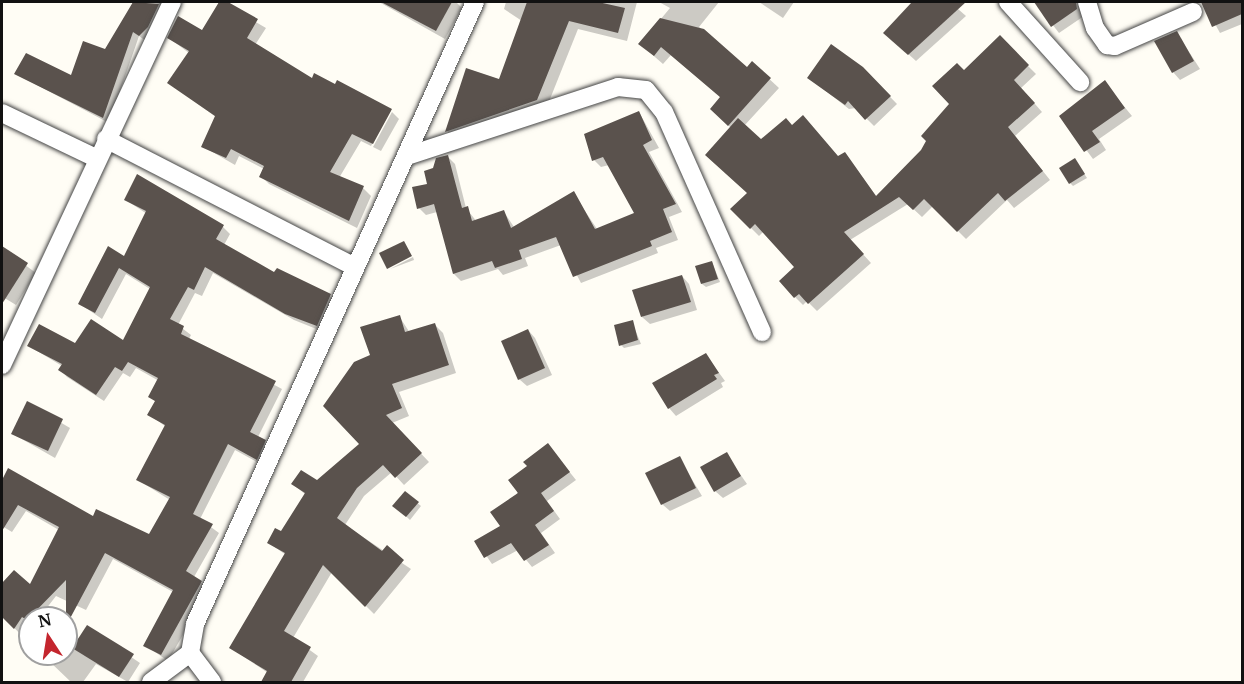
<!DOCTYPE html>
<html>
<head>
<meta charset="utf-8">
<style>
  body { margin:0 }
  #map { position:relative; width:1244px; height:684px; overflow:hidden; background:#fffdf5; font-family:Merriweather,serif }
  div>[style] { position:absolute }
  .shadow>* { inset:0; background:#0003 }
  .building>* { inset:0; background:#5a524d }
  .roads { filter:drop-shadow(0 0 2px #444) drop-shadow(0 0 2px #444) }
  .minor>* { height:18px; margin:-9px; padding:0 9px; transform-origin:9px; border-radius:9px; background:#fff }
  span { translate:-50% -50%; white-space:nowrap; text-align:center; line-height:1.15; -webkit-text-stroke:6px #fff; paint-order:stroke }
  .frame { position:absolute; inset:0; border:3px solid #111; pointer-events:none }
  .north { position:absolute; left:18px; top:606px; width:60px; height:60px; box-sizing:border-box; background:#fff; border:2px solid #a0a0a0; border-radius:50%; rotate:348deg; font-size:16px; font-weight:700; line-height:24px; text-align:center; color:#111 }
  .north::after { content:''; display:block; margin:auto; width:21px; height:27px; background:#c4262e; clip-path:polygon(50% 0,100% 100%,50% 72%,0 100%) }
</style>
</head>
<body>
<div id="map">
  <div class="shadow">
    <i style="clip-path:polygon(136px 2px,171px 2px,146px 41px,139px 36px,109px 123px,16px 74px,72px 77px,105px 50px)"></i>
    <i style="clip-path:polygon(221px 2px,266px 28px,255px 45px,312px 80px,391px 111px,371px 146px,361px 141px,339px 178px,363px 188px,371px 196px,357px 228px,269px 184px,261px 176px,264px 169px,239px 156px,235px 165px,202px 146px,216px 117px,169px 83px,189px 53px,169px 38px,203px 32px)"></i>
    <i style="clip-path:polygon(379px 2px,456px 2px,462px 8px,445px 39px)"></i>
    <i style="clip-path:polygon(506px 2px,637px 2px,627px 41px,578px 29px,546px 109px,455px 140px,447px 131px,500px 80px,522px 21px,504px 9px)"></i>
    <i style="clip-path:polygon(659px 2px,719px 2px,699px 27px,747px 69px,752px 63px,779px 88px,744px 126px,761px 141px,792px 126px,839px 158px,845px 154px,877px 197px,922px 151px,951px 104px,964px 72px,1000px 38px,1036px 74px,1021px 88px,1042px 112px,1015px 136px,1050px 180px,1014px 208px,1007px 200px,966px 239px,933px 206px,922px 217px,908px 204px,850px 240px,871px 263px,817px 311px,807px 301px,803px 305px,795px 297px,796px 267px,764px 231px,759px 236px,732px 209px,748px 193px,731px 128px,720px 117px,721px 98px,671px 55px,663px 64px,640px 44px,670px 8px)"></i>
    <i style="clip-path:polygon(759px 2px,794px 2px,783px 18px)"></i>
    <i style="clip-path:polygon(914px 2px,950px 2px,966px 16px,916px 61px,885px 33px)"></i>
    <i style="clip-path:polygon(1035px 2px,1086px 2px,1084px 16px,1059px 33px)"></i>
    <i style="clip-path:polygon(1203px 2px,1242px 2px,1242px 24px,1220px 33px)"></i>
    <i style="clip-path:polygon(1177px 33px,1200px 69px,1180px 80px,1173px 72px)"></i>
    <i style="clip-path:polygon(862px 68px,897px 104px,874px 126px,856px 108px,849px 109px,809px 78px)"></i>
    <i style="clip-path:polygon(1104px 82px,1132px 116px,1099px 139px,1106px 150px,1093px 159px,1061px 116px)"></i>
    <i style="clip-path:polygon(392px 112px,399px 119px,381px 151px,373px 147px)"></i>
    <i style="clip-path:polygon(639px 112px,659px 148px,649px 152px,682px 212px,669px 217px,678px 240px,656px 248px,658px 253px,581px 283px,561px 245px,525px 258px,528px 266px,503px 275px,498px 269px,461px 281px,454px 274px,437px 212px,426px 215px,419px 208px,434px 170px,447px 156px,455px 164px,466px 208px,477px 222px,504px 212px,514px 227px,573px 193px,597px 229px,636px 214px,609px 165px,601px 167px,594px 160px)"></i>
    <i style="clip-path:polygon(1078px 164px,1087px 178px,1073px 186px,1070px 183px)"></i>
    <i style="clip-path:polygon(126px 200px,223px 227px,230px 234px,224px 245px,275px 274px,330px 296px,337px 303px,324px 332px,294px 320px,213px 273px,202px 296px,195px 293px,178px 325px,191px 335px,189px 339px,282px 389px,258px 437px,272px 448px,264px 466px,235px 450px,200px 519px,219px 533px,194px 577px,209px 589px,168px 661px,145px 645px,173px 592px,113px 559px,86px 610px,56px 596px,39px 618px,30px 618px,30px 629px,23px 637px,2px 615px,2px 585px,14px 572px,30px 587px,59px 530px,26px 511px,12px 532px,2px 526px,2px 483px,8px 470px,93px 518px,149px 536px,170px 500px,138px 480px,166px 427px,149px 414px,156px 402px,150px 396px,159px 381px,136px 368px,130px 377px,123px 373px,104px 401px,67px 377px,60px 369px,62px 366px,29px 346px,123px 342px,150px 289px,126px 274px,102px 319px,80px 304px,124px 258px,147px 214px)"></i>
    <i style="clip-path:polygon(2px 248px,36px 273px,16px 305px,3px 297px,2px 300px)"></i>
    <i style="clip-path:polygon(413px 257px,414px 260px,390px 269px)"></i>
    <i style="clip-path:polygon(712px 262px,720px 282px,706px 287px,702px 284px)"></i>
    <i style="clip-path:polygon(682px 276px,689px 284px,697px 310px,650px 324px,642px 317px)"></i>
    <i style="clip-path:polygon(399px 316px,410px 333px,435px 325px,443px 333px,456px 373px,399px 392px,409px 416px,392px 423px,429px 462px,404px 485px,392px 472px,364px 496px,345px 525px,411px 569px,374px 614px,332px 572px,293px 638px,318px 656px,303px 682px,263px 682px,268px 673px,231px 648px,286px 555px,269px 543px,282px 533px,306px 495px,293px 484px,317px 482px,361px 444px,372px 356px)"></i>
    <i style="clip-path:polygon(632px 322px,641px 344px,624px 348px,621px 345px)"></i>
    <i style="clip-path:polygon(528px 330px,535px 338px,552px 375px,527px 386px,519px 379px)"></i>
    <i style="clip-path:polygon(706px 355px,725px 381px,721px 383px,723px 387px,676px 416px,669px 408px)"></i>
    <i style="clip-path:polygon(28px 403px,70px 428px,55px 458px,13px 434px)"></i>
    <i style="clip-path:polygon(548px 445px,576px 480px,547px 501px,560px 519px,541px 533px,555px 553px,532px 567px,518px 550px,492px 564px,476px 541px,502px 526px,529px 467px)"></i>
    <i style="clip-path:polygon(726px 454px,747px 484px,723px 498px,715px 491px)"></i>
    <i style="clip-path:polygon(679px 458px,702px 496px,670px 511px,662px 504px)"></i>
    <i style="clip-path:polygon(405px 493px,421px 506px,410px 520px,398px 509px)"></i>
    <i style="clip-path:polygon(87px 627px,140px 663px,128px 682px,96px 664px,83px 682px,71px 682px,49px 661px,54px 654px,66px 654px,66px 647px,72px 651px)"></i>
  </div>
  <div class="building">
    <i style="clip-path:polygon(133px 2px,159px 4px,148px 27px,139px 36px,133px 32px,103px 118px,14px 74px,26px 53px,71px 75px,83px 41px,105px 49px)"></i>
    <i style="clip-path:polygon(219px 2px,228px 2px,258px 19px,247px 38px,312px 78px,314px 73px,335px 84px,337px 80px,392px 109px,373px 144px,352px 134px,330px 172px,364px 186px,349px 221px,259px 177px,264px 166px,231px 149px,226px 158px,201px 147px,215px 116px,167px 83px,189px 51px,167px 38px,178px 16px,202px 30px)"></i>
    <i style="clip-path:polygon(381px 2px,452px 2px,436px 31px)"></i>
    <i style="clip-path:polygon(527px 2px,598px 2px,625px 8px,618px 33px,569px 21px,537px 100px,445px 132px,466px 68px,499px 79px)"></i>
    <i style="clip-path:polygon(912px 2px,966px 2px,908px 55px,883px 33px)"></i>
    <i style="clip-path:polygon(1034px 2px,1076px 2px,1077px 9px,1051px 27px)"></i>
    <i style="clip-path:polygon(1201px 2px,1242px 2px,1242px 14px,1212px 27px)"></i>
    <i style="clip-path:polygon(660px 18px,704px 29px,747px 67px,752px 61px,771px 78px,728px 126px,710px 109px,720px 97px,661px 47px,654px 56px,638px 44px)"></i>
    <i style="clip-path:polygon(1177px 31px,1194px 61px,1172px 73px,1154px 41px)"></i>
    <i style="clip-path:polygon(1000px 35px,1029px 65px,1014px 80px,1035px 103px,1008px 127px,1043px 171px,1005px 201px,998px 193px,957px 232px,924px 199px,913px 210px,899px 197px,844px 232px,864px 254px,808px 304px,799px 294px,794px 298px,779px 281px,794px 267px,755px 224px,750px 229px,730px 209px,747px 193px,705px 155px,738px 118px,761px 139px,786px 118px,792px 125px,803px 115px,838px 156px,845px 152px,876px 196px,921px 150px,926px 141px,921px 136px,949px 104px,932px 86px,957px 63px,964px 70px)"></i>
    <i style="clip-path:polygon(831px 44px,863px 67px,891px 96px,865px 120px,848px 101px,845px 105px,807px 78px)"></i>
    <i style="clip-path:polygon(1105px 80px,1125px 108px,1092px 131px,1100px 142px,1084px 152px,1059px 116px)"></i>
    <i style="clip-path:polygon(639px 111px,652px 140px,643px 145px,676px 204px,663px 209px,672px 232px,650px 241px,652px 246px,573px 277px,556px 237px,519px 250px,522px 259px,495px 268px,492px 261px,453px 274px,434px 204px,417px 209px,412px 187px,427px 184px,424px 171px,433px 168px,436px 158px,448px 155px,462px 208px,468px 206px,472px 221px,504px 210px,511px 228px,574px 191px,595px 229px,634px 213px,603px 157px,592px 161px,584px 134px)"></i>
    <i style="clip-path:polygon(1075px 158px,1085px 174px,1069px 184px,1059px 168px)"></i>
    <i style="clip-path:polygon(137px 174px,224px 225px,216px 239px,274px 272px,277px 268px,331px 294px,317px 326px,285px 314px,205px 267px,194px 290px,188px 287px,170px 319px,184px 326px,181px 334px,276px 381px,250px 432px,266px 440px,257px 460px,228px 444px,193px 514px,213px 524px,186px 571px,202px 581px,161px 655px,143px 646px,173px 590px,105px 553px,66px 626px,66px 580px,27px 620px,22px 617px,14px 629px,2px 617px,2px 583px,14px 570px,30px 584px,59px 527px,18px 505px,2px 531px,2px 480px,8px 468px,93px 516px,96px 509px,149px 534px,170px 497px,136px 480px,165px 425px,147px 415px,155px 401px,148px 397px,158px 378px,128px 362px,122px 371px,115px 367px,96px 395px,58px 370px,62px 364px,27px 346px,39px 324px,75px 343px,91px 319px,123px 340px,150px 287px,119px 268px,95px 313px,78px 304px,108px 246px,124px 256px,146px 211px,124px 200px)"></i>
    <i style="clip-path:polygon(404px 241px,412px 256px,387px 269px,379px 253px)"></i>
    <i style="clip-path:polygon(2px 246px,28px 263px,2px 304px)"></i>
    <i style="clip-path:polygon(712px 261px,718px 279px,701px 284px,695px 266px)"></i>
    <i style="clip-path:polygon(682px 275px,691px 302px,641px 317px,632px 290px)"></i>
    <i style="clip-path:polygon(400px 315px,405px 332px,435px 323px,449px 365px,392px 384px,402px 408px,386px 415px,422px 453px,395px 478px,383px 465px,357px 488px,337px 518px,382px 551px,387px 545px,404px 560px,365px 607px,323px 565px,284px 631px,311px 647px,291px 682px,261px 682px,267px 671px,229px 648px,285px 553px,267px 543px,275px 528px,281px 531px,305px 493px,291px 484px,301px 470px,317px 480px,359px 444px,323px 406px,354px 362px,370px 355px,360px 327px)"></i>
    <i style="clip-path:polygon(633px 320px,638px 340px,619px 346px,614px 325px)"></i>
    <i style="clip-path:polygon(528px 329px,545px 368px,518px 380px,501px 341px)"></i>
    <i style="clip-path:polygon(706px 353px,719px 373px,714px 375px,717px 379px,668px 409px,652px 383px)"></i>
    <i style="clip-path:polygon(27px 401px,63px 419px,48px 451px,11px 434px)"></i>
    <i style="clip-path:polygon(548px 443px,570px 472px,541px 493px,554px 511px,535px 525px,549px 545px,524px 561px,511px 543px,484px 558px,474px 541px,500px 526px,490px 512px,518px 493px,508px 480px,527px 466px,523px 462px)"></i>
    <i style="clip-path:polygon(727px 452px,741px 476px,714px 492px,700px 467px)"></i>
    <i style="clip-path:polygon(680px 456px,696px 488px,661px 505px,645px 473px)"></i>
    <i style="clip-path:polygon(405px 491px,419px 502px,406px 517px,392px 506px)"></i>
    <i style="clip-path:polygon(87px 625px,134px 654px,119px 677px,72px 648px)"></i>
  </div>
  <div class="roads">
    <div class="minor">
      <i style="left:1008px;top:2px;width:108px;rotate:48deg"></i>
      <i style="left:1087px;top:2px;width:27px;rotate:73deg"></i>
      <i style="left:1095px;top:28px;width:21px;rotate:55deg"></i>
      <i style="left:1107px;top:45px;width:8px;rotate:7deg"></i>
      <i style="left:1115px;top:46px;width:85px;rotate:-23.6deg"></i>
      <i style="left:2px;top:113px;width:104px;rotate:25.6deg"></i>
      <i style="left:106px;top:139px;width:278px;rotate:27.2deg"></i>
      <i style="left:407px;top:156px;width:222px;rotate:-18.1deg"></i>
      <i style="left:618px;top:87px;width:28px;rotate:6deg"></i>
      <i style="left:646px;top:90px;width:28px;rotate:51deg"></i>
      <i style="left:664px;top:112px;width:241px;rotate:66deg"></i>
      <i style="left:2px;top:365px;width:401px;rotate:-64.9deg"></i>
      <i style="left:151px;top:682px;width:49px;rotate:-36.6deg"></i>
      <i style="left:212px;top:682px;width:36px;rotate:-127deg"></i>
      <i style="left:190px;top:653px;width:29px;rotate:-80deg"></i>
      <i style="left:195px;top:624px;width:682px;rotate:-65.76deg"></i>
    </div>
  </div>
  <div class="frame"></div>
  <div class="north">N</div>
</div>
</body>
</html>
